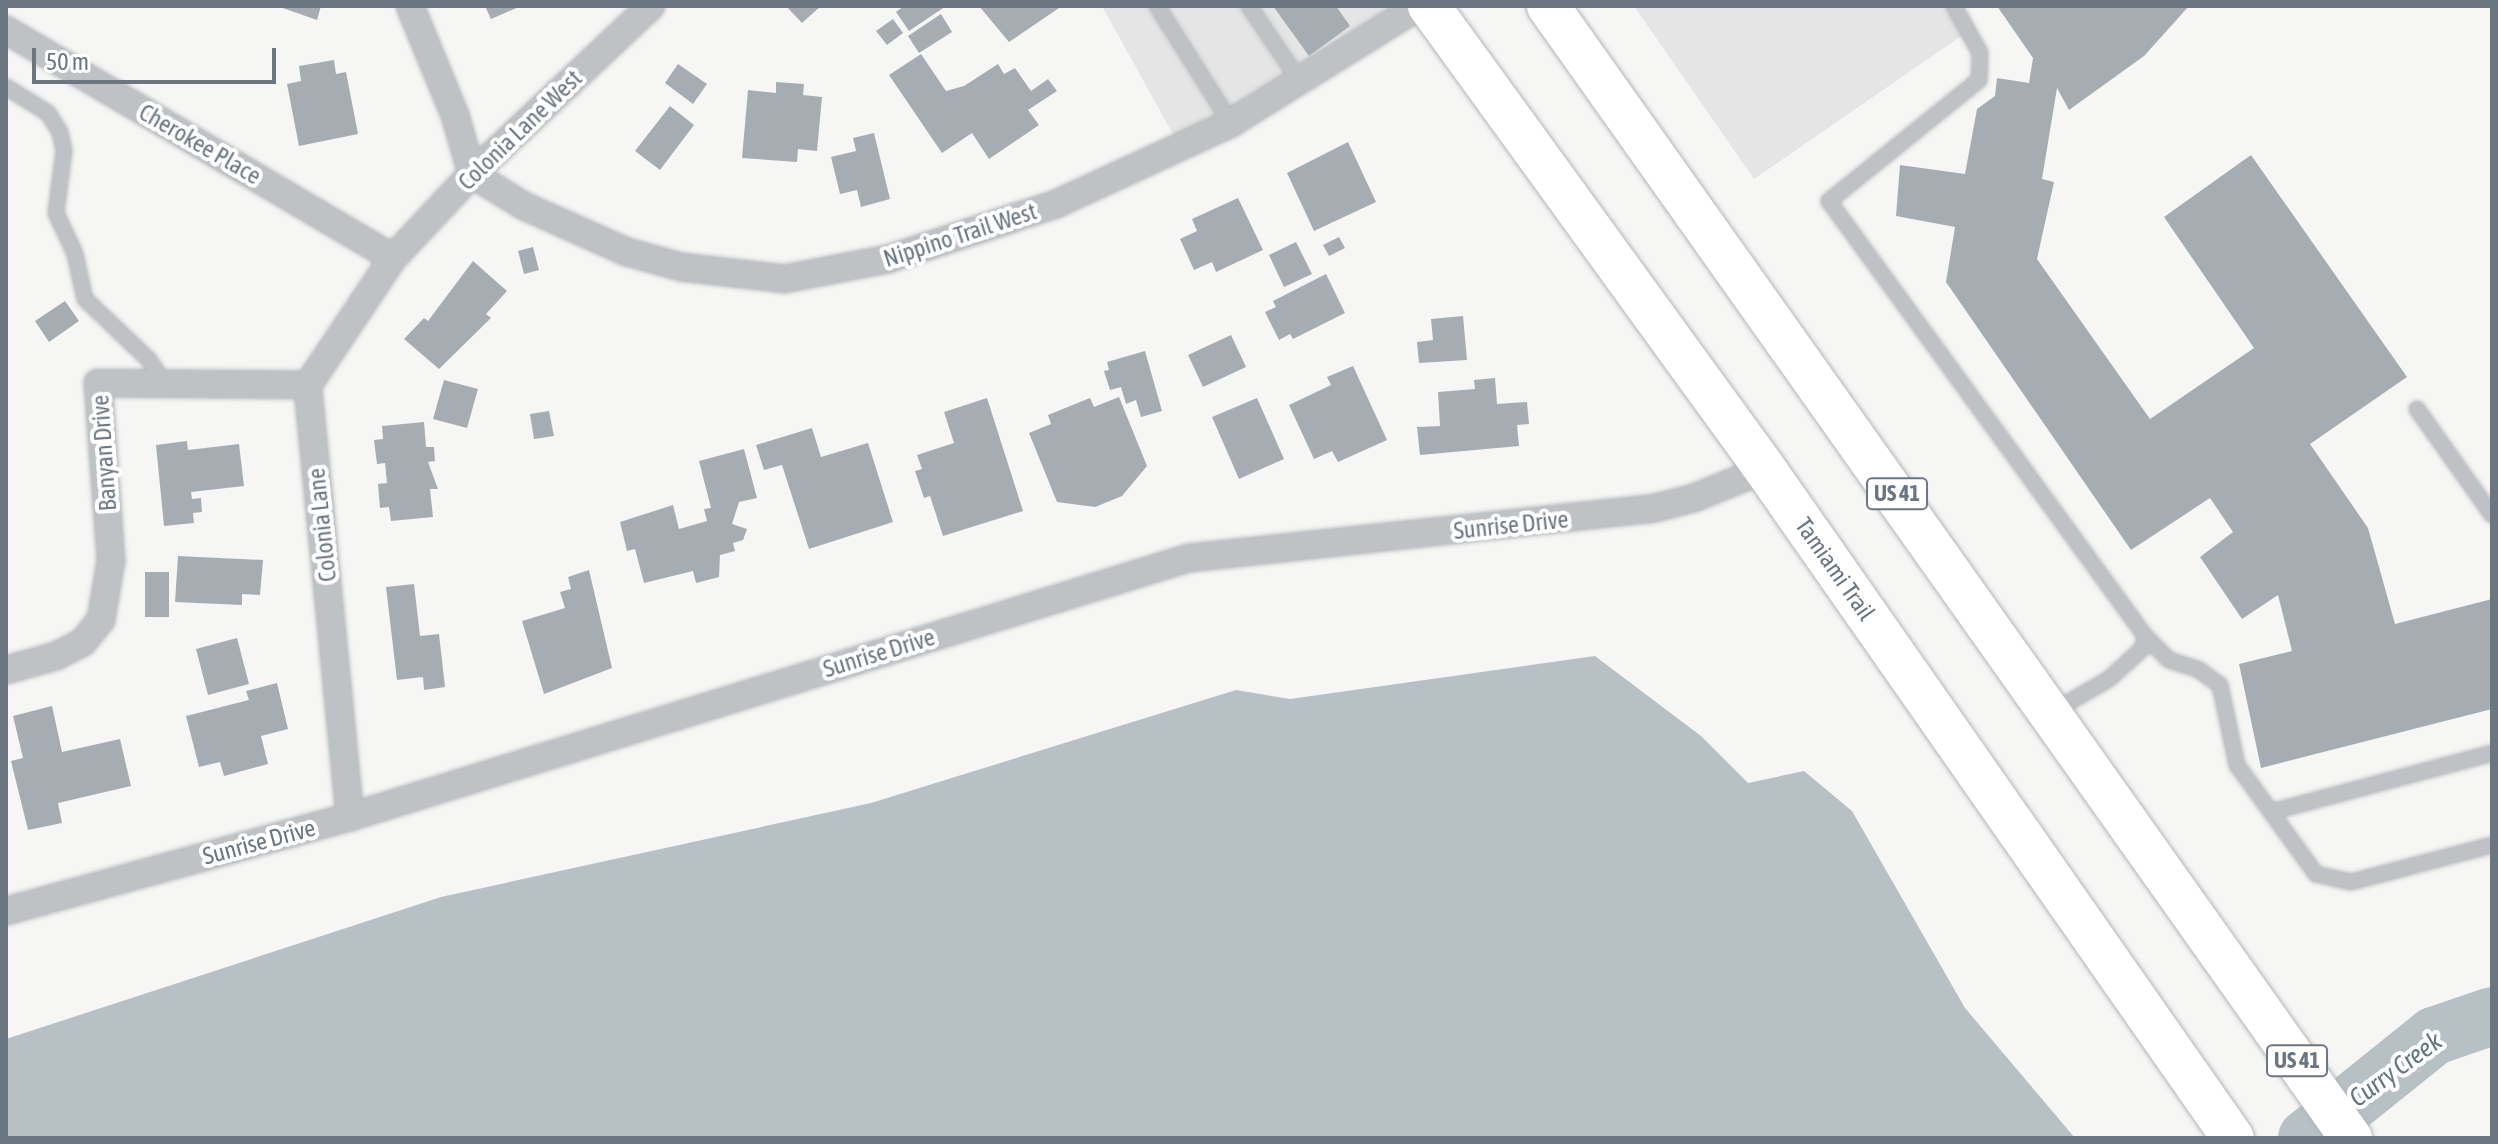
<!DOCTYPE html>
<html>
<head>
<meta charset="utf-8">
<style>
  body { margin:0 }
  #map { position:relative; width:2498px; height:1144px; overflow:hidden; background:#f6f6f4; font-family:"Asap Condensed",sans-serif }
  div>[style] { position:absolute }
  .built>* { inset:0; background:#e4e5e4 }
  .water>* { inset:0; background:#b7c1c5 }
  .river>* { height:58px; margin:-29px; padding:0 29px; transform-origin:29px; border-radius:29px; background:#b7c1c5 }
  .building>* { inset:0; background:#a6adb2 }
  .roads { filter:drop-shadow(0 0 2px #b2b6b9) drop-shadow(0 0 2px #b2b6b9) }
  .lane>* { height:14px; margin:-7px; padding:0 7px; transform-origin:7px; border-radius:7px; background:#bec2c5 }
  .street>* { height:26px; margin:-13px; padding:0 13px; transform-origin:13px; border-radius:13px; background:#bec2c5 }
  .primary>* { height:42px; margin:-21px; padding:0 21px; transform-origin:21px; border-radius:21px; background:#fff }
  span { translate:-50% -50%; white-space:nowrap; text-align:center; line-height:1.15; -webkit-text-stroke:8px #fff; paint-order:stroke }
  .shield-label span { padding:2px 6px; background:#fff; border:2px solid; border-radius:6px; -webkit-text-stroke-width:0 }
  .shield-label { font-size:22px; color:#6a7681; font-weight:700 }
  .street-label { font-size:24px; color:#6a7681 }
  .water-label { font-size:26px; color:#65777d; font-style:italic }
  .frame { position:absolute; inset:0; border:8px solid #6a7681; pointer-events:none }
  .scale { position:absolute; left:32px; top:48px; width:244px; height:36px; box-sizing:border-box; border:4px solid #6a7681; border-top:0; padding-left:10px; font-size:24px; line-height:28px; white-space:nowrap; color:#6a7681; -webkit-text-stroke:6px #fff; paint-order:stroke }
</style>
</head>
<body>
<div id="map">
  <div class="built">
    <i style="clip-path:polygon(1102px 6px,1408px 6px,1419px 22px,1174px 136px)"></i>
    <i style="clip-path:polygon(1634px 6px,1947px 6px,1967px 32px,1754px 179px)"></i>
  </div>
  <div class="water">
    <i style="clip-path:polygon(1595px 656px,1701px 736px,1748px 783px,1804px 771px,1852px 811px,1965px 1008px,2075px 1138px,6px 1138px,6px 1039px,441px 897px,871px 803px,1236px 690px,1290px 699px)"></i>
  </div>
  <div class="river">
    <i style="left:2307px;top:1138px;width:163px;rotate:-38.8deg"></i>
    <i style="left:2434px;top:1036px;width:61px;rotate:-19deg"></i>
  </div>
  <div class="building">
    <i style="clip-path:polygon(277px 6px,321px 6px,317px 20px)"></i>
    <i style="clip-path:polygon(485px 6px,521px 6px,491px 19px)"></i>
    <i style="clip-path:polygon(786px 6px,821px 6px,802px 23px)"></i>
    <i style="clip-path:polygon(904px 6px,946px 6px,909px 31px,896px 12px)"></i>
    <i style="clip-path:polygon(979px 6px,1062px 6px,1009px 42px)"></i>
    <i style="clip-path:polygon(1273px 6px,1336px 6px,1350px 26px,1309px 56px)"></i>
    <i style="clip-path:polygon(1997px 6px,2189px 6px,2144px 56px,2069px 110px,2057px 88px,2042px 179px,2054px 182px,2037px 259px,2150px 419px,2254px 348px,2164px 217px,2251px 155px,2407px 377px,2310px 444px,2368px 528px,2395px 624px,2492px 599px,2492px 709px,2261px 768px,2239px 664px,2292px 651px,2278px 595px,2242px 619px,2200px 557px,2233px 532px,2210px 498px,2131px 550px,1946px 282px,1955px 227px,1896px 216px,1900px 165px,1965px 174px,1977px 109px,1995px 96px,1997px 78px,2029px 83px,2033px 58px)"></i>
    <i style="clip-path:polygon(941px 14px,952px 32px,919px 53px,908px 36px)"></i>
    <i style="clip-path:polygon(893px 19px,903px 33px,887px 45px,876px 31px)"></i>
    <i style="clip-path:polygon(921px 54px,946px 91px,964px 86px,998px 64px,1004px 74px,1015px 68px,1031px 91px,1048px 79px,1057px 91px,1028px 110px,1039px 125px,989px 159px,972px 133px,942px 153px,889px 75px)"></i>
    <i style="clip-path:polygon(334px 60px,336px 74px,346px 72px,358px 134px,299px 146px,287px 84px,301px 81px,299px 66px)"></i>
    <i style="clip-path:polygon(678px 64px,707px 84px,693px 104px,665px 83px)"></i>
    <i style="clip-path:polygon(776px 82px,804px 84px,803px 95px,822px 97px,817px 151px,798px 149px,797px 162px,742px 158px,748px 90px,776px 93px)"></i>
    <i style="clip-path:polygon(670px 106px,694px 125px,660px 170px,635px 151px)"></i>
    <i style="clip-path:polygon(874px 133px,890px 199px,861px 207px,857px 190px,840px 194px,831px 157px,856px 151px,853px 138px)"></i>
    <i style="clip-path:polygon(1348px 142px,1376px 202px,1314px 231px,1287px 173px)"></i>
    <i style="clip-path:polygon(1238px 198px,1263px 250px,1216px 272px,1212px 262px,1194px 270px,1180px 239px,1197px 231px,1192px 219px)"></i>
    <i style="clip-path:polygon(1339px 237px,1345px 248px,1329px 256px,1323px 245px)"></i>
    <i style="clip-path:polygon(1296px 242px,1312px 274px,1284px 287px,1269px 255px)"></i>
    <i style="clip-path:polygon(533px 247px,539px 270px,524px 274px,518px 251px)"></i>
    <i style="clip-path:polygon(473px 261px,507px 291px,486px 314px,491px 318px,439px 369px,404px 339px,424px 318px,428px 321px)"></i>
    <i style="clip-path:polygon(1326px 274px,1345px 313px,1293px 339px,1290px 334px,1279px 340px,1265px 312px,1276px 307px,1273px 301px)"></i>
    <i style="clip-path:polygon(65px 301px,79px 321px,49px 342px,35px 321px)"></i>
    <i style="clip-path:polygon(1463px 316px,1467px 360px,1419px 363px,1417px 342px,1433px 340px,1431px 319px)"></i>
    <i style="clip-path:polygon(1231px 335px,1246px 367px,1203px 387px,1188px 355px)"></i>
    <i style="clip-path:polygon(1145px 351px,1162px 411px,1141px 417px,1136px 400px,1126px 404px,1121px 387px,1110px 390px,1104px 371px,1109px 370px,1107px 362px)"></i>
    <i style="clip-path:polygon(1353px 366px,1387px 440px,1338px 462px,1332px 451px,1314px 459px,1289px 405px,1331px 385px,1327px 377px)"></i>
    <i style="clip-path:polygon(1495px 378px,1497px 404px,1527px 402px,1529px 424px,1517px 425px,1519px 446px,1420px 455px,1417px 427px,1440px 426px,1438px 392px,1475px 389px,1474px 380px)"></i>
    <i style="clip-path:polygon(444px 380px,478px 389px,467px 428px,433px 419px)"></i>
    <i style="clip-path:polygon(1119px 397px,1147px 466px,1122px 496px,1095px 507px,1057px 502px,1029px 433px,1051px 424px,1048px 415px,1090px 398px,1094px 407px)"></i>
    <i style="clip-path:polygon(987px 398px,1023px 511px,943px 536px,930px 496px,924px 498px,915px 471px,922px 469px,917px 455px,954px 443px,944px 412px)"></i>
    <i style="clip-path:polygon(1257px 398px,1284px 459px,1239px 479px,1212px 417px)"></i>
    <i style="clip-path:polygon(549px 411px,554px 436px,534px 439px,530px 414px)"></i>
    <i style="clip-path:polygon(424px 422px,426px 447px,434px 447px,435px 461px,428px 462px,438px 489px,430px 489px,433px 517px,391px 521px,389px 507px,380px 508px,378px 484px,387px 483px,385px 463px,377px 464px,374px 440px,383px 439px,382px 426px)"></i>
    <i style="clip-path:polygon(812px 428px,821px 457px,868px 443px,893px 522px,809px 549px,782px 465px,764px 470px,756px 445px)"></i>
    <i style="clip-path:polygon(187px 441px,188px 450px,239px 444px,244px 486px,191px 492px,192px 499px,201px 498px,202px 512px,193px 513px,194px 523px,164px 526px,156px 445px)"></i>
    <i style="clip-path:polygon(744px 449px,757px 498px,739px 502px,732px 524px,747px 529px,743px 540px,733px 543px,735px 551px,720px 555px,719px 577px,696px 583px,693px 571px,644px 583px,635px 549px,627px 551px,620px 522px,673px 505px,679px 529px,707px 521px,704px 509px,711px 508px,699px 461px)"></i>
    <i style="clip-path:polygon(178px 556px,263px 560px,260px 595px,242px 594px,242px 605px,175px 602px)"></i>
    <i style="clip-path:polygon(589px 570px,612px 668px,544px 694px,522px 621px,565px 608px,560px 592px,571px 589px,568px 577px)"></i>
    <i style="clip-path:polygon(145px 572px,169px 572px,169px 617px,145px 617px)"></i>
    <i style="clip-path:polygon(414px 584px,420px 636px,439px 634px,445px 687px,424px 690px,423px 677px,397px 680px,386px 587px)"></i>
    <i style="clip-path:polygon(237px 638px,249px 684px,208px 695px,196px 649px)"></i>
    <i style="clip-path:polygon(277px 683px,288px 729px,261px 736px,268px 764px,224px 776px,220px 762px,199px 767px,186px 716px,249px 700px,246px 691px)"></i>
    <i style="clip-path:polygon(52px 706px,62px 752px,120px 739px,131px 786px,58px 803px,62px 823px,28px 830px,11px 761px,23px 758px,13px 716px)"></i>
  </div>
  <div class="roads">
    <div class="lane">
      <i style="left:1157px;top:6px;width:138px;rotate:57.7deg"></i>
      <i style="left:1249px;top:6px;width:93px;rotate:56deg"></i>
      <i style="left:1954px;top:6px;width:54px;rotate:61deg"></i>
      <i style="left:1980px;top:53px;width:27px;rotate:92deg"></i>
      <i style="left:1979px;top:80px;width:193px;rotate:141.1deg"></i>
      <i style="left:1829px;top:201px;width:538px;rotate:54deg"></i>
      <i style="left:2145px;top:636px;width:12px;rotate:99deg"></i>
      <i style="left:2143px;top:648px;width:46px;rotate:137.6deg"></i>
      <i style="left:2109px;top:679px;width:66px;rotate:149.9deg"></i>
      <i style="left:6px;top:87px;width:49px;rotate:31.8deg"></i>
      <i style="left:48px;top:113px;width:22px;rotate:58deg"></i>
      <i style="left:60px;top:132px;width:19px;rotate:78deg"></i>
      <i style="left:64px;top:151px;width:63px;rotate:97.4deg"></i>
      <i style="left:56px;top:213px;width:45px;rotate:65.1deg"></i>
      <i style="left:75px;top:254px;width:46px;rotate:77.5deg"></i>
      <i style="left:85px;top:299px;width:88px;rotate:43.6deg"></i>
      <i style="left:149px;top:360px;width:29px;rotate:56deg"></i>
      <i style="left:2417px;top:409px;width:130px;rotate:54.7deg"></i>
      <i style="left:2145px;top:636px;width:34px;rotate:45deg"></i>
      <i style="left:2169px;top:660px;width:32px;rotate:18deg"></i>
      <i style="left:2199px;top:670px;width:26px;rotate:36deg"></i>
      <i style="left:2220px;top:685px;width:82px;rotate:78deg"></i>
      <i style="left:2237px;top:765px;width:135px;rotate:54.1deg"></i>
      <i style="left:2316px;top:874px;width:36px;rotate:13deg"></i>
      <i style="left:2351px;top:882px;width:146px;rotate:-14.7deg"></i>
      <i style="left:2271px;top:812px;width:229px;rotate:-14.9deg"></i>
    </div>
    <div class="street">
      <i style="left:410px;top:6px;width:118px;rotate:67.6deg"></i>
      <i style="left:455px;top:115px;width:61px;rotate:73.9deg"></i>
      <i style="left:472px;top:174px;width:61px;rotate:31.6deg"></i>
      <i style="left:524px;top:206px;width:113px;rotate:24.1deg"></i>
      <i style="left:627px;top:252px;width:56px;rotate:15.5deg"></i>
      <i style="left:681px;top:267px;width:104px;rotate:6.6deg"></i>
      <i style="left:784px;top:279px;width:106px;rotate:-10.9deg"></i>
      <i style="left:888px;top:259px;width:177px;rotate:-18.1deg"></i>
      <i style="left:1056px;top:204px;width:193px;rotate:-24.8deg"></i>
      <i style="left:1231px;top:123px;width:221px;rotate:-31.9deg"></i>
      <i style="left:6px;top:30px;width:449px;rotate:30.5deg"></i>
      <i style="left:6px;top:670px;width:52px;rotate:-15.6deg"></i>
      <i style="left:56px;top:656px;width:30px;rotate:-27deg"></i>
      <i style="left:83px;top:642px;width:28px;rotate:-51deg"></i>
      <i style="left:101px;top:620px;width:61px;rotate:-80.5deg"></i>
      <i style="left:111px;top:560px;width:177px;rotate:-94.2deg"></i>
      <i style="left:98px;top:383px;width:210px;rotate:0.5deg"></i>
      <i style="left:350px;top:817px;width:434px;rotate:-95.6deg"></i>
      <i style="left:308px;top:385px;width:153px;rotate:-56.2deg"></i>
      <i style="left:393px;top:258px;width:115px;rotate:-46.8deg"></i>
      <i style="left:472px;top:174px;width:245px;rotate:-43.2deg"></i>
      <i style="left:6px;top:911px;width:357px;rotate:-15.3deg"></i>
      <i style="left:350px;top:817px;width:878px;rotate:-17.16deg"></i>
      <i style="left:1189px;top:558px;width:465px;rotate:-6.1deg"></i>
      <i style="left:1651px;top:509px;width:44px;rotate:-14.3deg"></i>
      <i style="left:1694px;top:498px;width:77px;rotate:-22.2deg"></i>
    </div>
    <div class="primary">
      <i style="left:1429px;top:6px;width:572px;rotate:54.03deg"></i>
      <i style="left:1765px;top:469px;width:816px;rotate:55.03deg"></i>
      <i style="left:1548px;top:6px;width:1388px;rotate:54.65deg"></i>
    </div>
  </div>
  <div class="shield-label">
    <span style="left:1897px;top:494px">US 41</span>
    <span style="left:2297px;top:1061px">US 41</span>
  </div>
  <div class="street-label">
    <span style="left:520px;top:130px;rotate:-44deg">Colonia Lane West</span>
    <span style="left:200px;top:144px;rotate:30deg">Cherokee Place</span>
    <span style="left:960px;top:235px;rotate:-18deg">Nippino Trail West</span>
    <span style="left:104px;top:453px;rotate:-94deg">Banyan Drive</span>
    <span style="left:322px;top:525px;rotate:-96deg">Colonia Lane</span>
    <span style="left:1511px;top:525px;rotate:-6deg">Sunrise Drive</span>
    <span style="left:1835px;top:569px;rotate:55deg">Tamiami Trail</span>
    <span style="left:879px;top:653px;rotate:-17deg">Sunrise Drive</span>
    <span style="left:259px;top:842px;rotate:-15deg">Sunrise Drive</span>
  </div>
  <div class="water-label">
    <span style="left:2396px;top:1070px;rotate:-36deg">Curry Creek</span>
  </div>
  <div class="frame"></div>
  <div class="scale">50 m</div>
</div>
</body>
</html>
